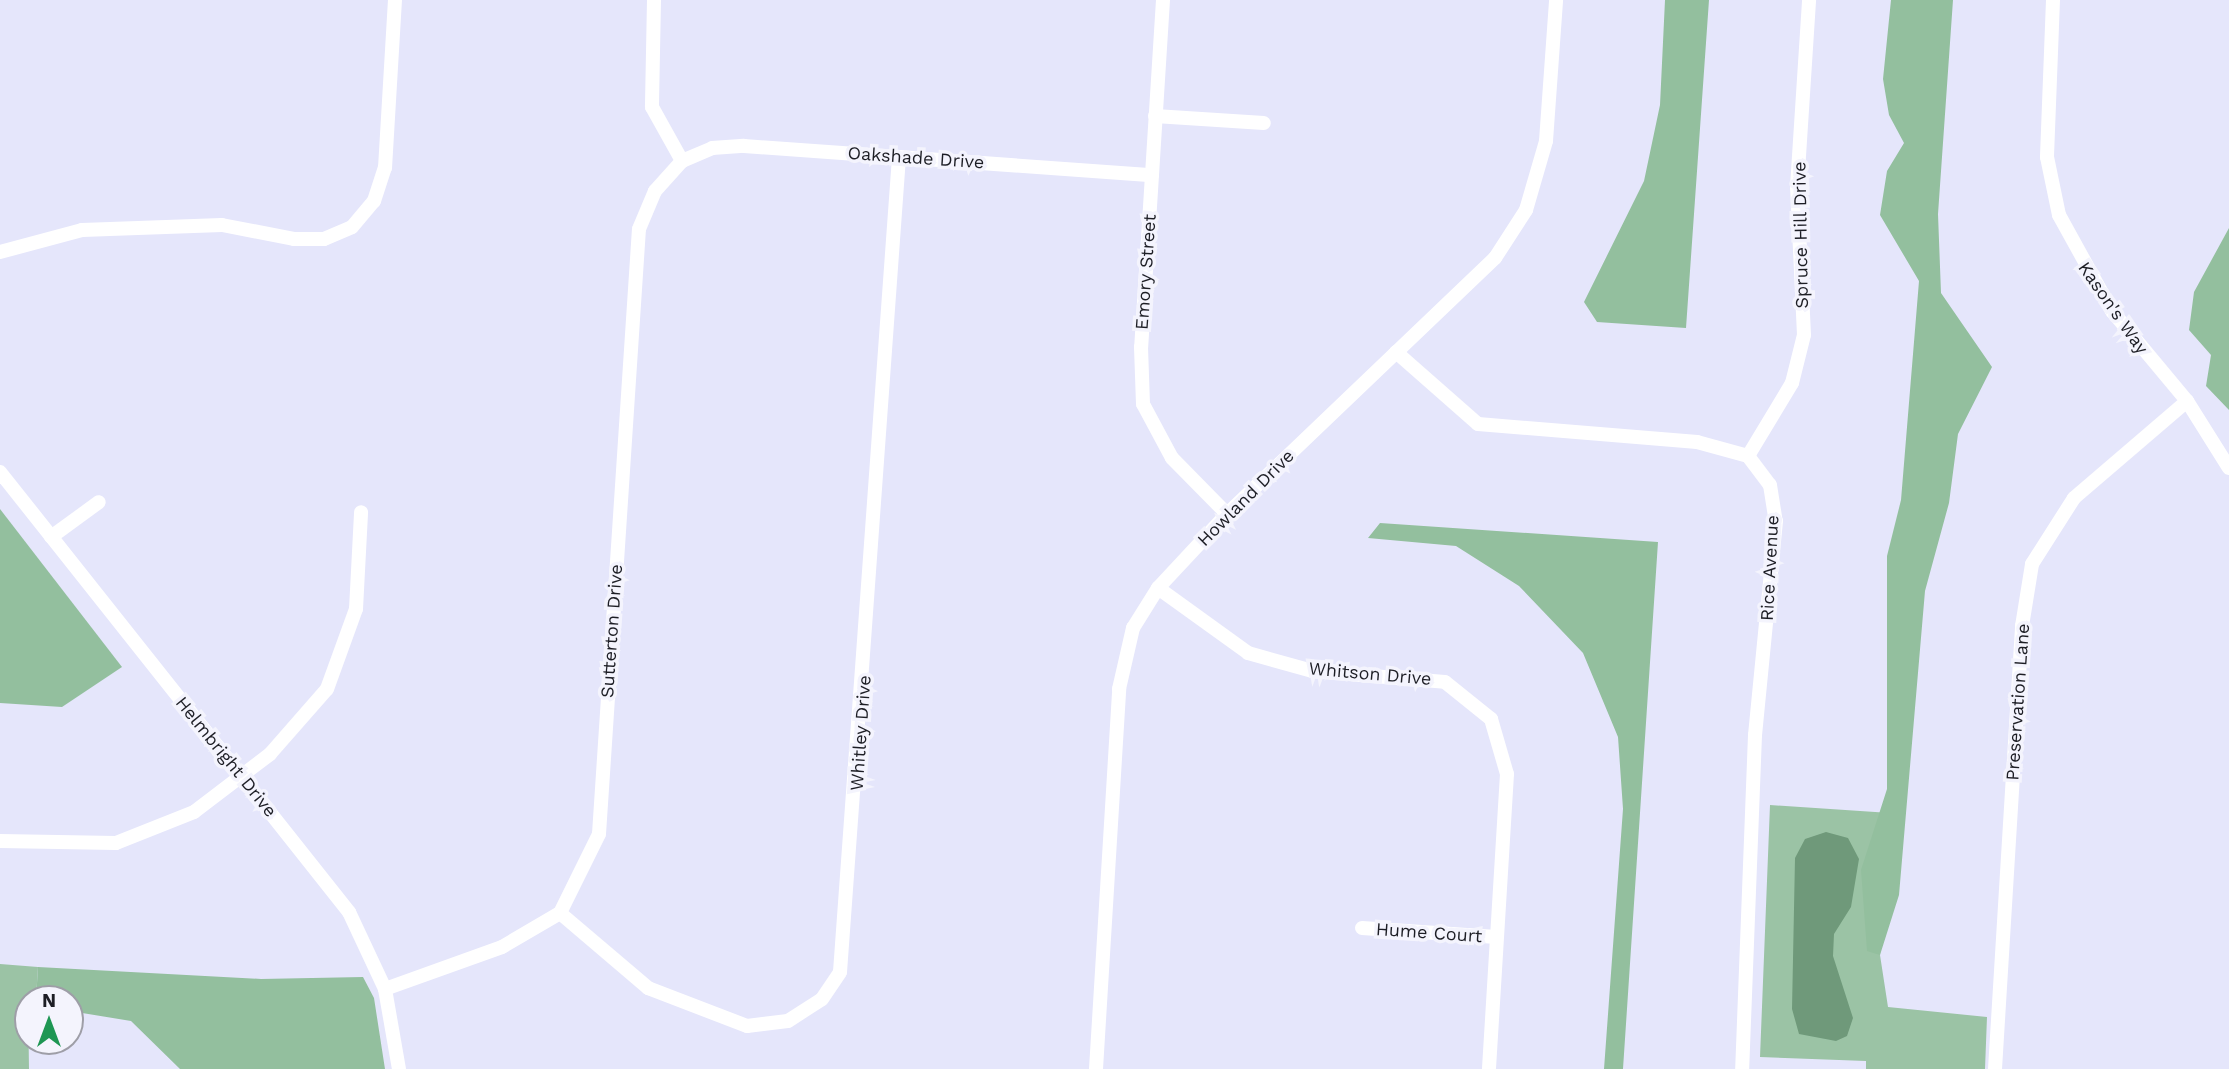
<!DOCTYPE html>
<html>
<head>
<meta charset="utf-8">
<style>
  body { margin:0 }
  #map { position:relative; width:2229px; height:1069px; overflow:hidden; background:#e5e6fb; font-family:"Work Sans",sans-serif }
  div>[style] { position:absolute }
  .green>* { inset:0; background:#9bc3a5 }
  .forest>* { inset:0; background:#93bf9e }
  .water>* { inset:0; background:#6f997a }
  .street>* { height:14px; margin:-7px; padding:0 7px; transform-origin:7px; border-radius:7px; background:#fff }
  span { translate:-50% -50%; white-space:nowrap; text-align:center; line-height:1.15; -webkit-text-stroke:7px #f4f4fd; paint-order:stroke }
  .street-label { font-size:18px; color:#1d1e25 }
  .north { position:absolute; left:14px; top:985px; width:70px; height:70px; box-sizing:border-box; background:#f4f4fd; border:2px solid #9e9ea7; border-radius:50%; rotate:0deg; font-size:19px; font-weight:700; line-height:28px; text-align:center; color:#1d1e25 }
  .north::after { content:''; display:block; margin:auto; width:24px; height:32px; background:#1e9653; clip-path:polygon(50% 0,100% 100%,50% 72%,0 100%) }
</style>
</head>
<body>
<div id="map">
  <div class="green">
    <i style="clip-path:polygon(1770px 805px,1890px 813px,1880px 955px,1888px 1007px,1987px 1017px,1985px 1069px,1866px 1069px,1866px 1061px,1760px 1057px)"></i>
    <i style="clip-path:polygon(0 964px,38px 967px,36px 999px,28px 999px,29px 1069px,0 1069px)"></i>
  </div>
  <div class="forest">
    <i style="clip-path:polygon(1665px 0,1709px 0,1686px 328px,1597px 322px,1584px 302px,1644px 181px,1660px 105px)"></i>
    <i style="clip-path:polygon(1891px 0,1953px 0,1938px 214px,1941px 293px,1992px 367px,1958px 434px,1949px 503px,1925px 591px,1899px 895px,1880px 955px,1867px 951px,1861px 870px,1887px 789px,1887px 556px,1901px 500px,1919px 281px,1880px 215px,1887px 171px,1904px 143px,1889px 115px,1883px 79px)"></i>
    <i style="clip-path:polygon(2229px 228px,2229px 410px,2206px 386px,2211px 355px,2189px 330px,2194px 292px)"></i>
    <i style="clip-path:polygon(0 509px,122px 667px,62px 707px,0 703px)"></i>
    <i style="clip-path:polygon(1380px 523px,1658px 542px,1623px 1069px,1604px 1069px,1623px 809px,1618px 737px,1583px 653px,1519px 586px,1456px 546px,1368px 538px)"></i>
    <i style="clip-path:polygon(38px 967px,261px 979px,363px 977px,374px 998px,385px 1069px,180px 1069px,131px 1021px,70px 1011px,70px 999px,36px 999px)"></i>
  </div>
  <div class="water">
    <i style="clip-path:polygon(1826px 832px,1848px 838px,1859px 859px,1851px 907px,1834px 934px,1833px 956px,1853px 1018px,1847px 1036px,1836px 1041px,1799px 1034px,1792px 1009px,1795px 858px,1805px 839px)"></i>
  </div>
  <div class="street">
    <i style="left:654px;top:0;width:107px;rotate:91.1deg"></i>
    <i style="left:652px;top:107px;width:62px;rotate:60.9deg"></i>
    <i style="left:1163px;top:0;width:348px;rotate:93.6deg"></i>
    <i style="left:1141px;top:347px;width:57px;rotate:88deg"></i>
    <i style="left:1143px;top:404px;width:61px;rotate:61.8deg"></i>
    <i style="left:1172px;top:458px;width:78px;rotate:45.5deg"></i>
    <i style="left:2053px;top:0;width:157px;rotate:92.2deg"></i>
    <i style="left:2047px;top:157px;width:59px;rotate:78.3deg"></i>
    <i style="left:2059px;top:215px;width:110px;rotate:61.1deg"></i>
    <i style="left:2112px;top:311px;width:117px;rotate:50.2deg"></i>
    <i style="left:2187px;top:401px;width:79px;rotate:57.9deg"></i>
    <i style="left:1155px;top:116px;width:109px;rotate:3.7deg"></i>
    <i style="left:0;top:252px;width:85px;rotate:-15deg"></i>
    <i style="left:82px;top:230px;width:140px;rotate:-2deg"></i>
    <i style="left:222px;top:225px;width:73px;rotate:11deg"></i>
    <i style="left:294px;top:239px;width:30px"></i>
    <i style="left:324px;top:239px;width:30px;rotate:-23deg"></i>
    <i style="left:352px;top:227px;width:34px;rotate:-50deg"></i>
    <i style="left:374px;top:201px;width:35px;rotate:-72deg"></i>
    <i style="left:385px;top:168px;width:168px;rotate:-86.6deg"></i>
    <i style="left:1396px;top:352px;width:109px;rotate:41.3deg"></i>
    <i style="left:1478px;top:424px;width:220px;rotate:4.7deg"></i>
    <i style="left:1697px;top:442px;width:53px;rotate:15.4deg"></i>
    <i style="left:1748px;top:456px;width:36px;rotate:53deg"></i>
    <i style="left:1770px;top:485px;width:36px;rotate:81deg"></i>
    <i style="left:1776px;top:521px;width:215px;rotate:95.6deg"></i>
    <i style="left:1755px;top:735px;width:334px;rotate:92.2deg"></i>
    <i style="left:1748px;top:456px;width:85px;rotate:-58.9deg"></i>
    <i style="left:1792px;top:383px;width:49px;rotate:-76deg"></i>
    <i style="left:1804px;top:335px;width:148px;rotate:-92.7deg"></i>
    <i style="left:1797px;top:187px;width:187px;rotate:-86.3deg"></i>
    <i style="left:0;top:472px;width:562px;rotate:51.58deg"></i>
    <i style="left:349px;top:912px;width:85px;rotate:64.9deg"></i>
    <i style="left:385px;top:989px;width:81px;rotate:80.1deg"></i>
    <i style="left:51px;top:537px;width:59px;rotate:-36.1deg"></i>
    <i style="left:1158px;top:588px;width:111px;rotate:35.8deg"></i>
    <i style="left:1248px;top:653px;width:66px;rotate:15.7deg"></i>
    <i style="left:1312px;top:671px;width:133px;rotate:4.7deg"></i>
    <i style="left:1445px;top:682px;width:59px;rotate:38.8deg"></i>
    <i style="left:1491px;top:719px;width:57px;rotate:73.8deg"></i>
    <i style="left:1507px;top:774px;width:296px;rotate:93.5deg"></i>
    <i style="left:0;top:841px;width:116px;rotate:1deg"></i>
    <i style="left:116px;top:843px;width:84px;rotate:-21.7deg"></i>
    <i style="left:194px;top:812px;width:96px;rotate:-37.3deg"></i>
    <i style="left:270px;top:754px;width:86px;rotate:-48.8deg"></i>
    <i style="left:327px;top:689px;width:85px;rotate:-70.1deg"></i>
    <i style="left:356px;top:609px;width:97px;rotate:-87deg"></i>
    <i style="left:560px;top:913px;width:116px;rotate:40.4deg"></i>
    <i style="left:648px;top:988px;width:106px;rotate:21deg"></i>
    <i style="left:747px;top:1026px;width:41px;rotate:-7deg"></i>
    <i style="left:788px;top:1021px;width:40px;rotate:-32.9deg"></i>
    <i style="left:822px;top:999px;width:32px;rotate:-56deg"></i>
    <i style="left:840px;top:972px;width:817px;rotate:-85.86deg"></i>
    <i style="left:1362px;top:928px;width:135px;rotate:3.8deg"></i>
    <i style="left:385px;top:989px;width:124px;rotate:-19.7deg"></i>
    <i style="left:502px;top:947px;width:67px;rotate:-30.4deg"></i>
    <i style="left:560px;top:913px;width:88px;rotate:-63.7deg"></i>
    <i style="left:599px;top:834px;width:606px;rotate:-86.22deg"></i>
    <i style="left:639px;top:229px;width:41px;rotate:-67.2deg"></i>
    <i style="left:655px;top:191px;width:40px;rotate:-48deg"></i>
    <i style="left:682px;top:161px;width:33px;rotate:-23deg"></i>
    <i style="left:712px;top:148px;width:32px;rotate:-4deg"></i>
    <i style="left:744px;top:146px;width:409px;rotate:4.1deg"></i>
    <i style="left:1096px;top:1069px;width:381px;rotate:-86.5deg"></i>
    <i style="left:1119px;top:689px;width:63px;rotate:-77.1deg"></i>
    <i style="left:1133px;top:628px;width:47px;rotate:-58deg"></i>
    <i style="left:1158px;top:588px;width:101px;rotate:-47deg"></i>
    <i style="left:1227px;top:514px;width:371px;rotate:-43.7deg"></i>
    <i style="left:1495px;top:258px;width:57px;rotate:-57.1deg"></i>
    <i style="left:1526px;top:210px;width:72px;rotate:-73.8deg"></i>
    <i style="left:1546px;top:141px;width:141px;rotate:-85.9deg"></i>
    <i style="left:1995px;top:1069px;width:444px;rotate:-86.5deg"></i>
    <i style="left:2022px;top:626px;width:63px;rotate:-80.8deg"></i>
    <i style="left:2032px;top:564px;width:78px;rotate:-57.5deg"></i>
    <i style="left:2074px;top:498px;width:149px;rotate:-40.6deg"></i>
  </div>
  <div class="street-label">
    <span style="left:916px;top:158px;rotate:4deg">Oakshade Drive</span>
    <span style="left:1801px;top:235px;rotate:-91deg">Spruce Hill Drive</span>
    <span style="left:1146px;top:272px;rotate:-86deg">Emory Street</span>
    <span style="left:2113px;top:308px;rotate:55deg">Kason's Way</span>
    <span style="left:1246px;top:498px;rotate:-45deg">Howland Drive</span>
    <span style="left:1770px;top:568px;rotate:-87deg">Rice Avenue</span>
    <span style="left:612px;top:631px;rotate:-86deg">Sutterton Drive</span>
    <span style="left:1370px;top:674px;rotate:5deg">Whitson Drive</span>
    <span style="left:2018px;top:702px;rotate:-86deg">Preservation Lane</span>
    <span style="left:861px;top:733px;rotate:-86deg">Whitley Drive</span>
    <span style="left:226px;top:757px;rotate:51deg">Helmbright Drive</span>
    <span style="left:1429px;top:933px;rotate:4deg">Hume Court</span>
  </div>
  <div class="north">N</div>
</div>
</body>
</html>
